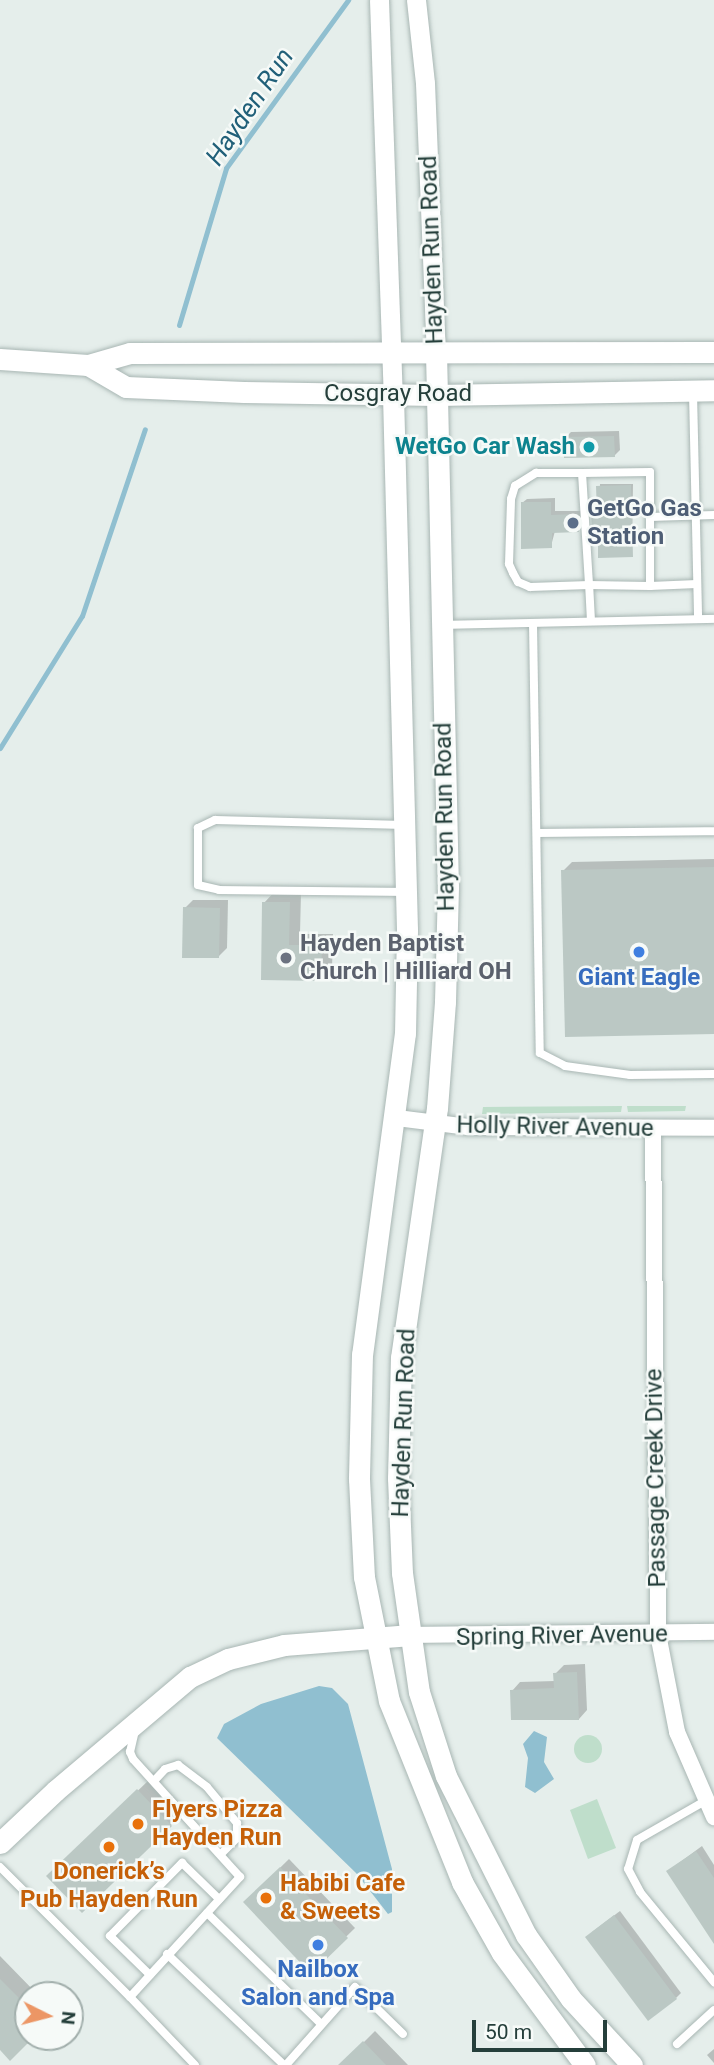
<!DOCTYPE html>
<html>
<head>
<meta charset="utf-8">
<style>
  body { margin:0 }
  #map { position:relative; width:714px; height:2065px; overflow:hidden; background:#e5eeeb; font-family:Roboto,sans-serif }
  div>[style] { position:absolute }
  .green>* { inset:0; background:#bfdecb }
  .round { border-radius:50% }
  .water>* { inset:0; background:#90bfd0 }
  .shadow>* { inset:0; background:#0003 }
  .stream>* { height:5px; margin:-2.5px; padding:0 2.5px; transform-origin:2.5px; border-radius:2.5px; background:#90bfd0 }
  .building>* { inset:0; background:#bbc8c4 }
  .roads { filter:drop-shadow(0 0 2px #a8b6b3) drop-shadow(0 0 2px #a8b6b3) }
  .service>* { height:8px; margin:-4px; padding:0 4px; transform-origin:4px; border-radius:4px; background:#fff }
  .minor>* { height:16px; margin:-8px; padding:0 8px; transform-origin:8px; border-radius:8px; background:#fff }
  .tertiary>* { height:19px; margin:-9.5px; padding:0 9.5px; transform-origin:9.5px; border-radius:9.5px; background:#fff }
  .secondary>* { height:21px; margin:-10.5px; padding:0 10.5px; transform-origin:10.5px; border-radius:10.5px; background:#fff }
  .dots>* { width:19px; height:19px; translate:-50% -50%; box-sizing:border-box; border:4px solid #f6faf8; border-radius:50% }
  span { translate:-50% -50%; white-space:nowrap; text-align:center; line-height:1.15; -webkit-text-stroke:5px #f6faf8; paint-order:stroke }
  .street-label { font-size:24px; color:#253f3b }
  .culture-label { font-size:24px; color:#0d838f; font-weight:700 }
  .right { translate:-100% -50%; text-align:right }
  .service-label { font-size:24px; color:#4e5e75; font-weight:700 }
  .left { translate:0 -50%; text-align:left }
  .worship-label { font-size:24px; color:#5b616d; font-weight:700 }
  .shop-label { font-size:24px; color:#366cbe; font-weight:700 }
  .food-label { font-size:24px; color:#c56008; font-weight:700 }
  .water-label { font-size:26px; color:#216079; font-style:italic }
  .north { position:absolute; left:14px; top:1981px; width:70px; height:70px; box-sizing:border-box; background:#f6faf8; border:2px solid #a2afac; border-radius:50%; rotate:96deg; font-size:19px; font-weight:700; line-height:28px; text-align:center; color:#253f3b }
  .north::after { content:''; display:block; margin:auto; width:24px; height:32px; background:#ec9665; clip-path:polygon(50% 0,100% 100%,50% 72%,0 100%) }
  .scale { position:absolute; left:472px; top:2020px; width:135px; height:32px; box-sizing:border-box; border:4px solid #253f3b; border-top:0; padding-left:9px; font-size:21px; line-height:24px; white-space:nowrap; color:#253f3b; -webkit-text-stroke:5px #f6faf8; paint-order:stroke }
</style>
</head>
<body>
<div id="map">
  <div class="green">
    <i style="clip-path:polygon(622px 1106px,621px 1112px,482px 1114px,483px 1107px)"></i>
    <i style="clip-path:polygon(627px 1106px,686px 1106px,685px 1111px,628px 1112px)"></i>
    <i class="round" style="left:574px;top:1735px;width:28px;height:28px"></i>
    <i style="clip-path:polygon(597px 1799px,616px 1848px,588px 1859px,570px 1810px)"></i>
  </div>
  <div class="water">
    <i style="clip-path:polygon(319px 1686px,332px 1688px,348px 1704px,392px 1869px,392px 1912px,388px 1914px,356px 1873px,217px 1738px,224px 1724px,261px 1704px)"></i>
    <i style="clip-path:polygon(534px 1731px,547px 1737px,544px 1762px,554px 1779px,535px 1793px,525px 1787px,528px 1758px,523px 1744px)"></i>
  </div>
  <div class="shadow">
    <i style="clip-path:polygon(619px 431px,620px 450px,614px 456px,566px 437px,571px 432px)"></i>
    <i style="clip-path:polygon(600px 484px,633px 484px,632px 556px,600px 530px,593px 515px,599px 512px)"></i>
    <i style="clip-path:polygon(555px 498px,555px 511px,582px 511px,583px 526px,555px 531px,551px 546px,522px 503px,527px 499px)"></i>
    <i style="clip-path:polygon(714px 859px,714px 1032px,563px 871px,572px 862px)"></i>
    <i style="clip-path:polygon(275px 891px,301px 892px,300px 934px,333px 934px,332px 968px,321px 979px,263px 979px,264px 903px)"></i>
    <i style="clip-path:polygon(193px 900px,228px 900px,227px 948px,219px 956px,185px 908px)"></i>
    <i style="clip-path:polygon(585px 1664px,587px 1710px,579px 1719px,512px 1691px,520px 1682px,555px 1681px,555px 1674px,564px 1665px)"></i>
    <i style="clip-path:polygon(150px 1779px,182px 1814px,82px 1911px,49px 1876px)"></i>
    <i style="clip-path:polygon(702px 1846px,714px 1865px,714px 1941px,668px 1871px)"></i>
    <i style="clip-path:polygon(289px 1859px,355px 1928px,311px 1971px,245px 1902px)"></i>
    <i style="clip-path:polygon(620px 1911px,681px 1993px,676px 1998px,592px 1932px)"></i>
    <i style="clip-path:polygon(0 1956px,38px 1995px,28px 1995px,28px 2037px,32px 2037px,10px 2058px,0 2048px)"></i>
    <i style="clip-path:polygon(375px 2031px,408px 2065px,341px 2065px)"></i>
    <i style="clip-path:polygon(714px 2049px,714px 2063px,707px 2055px)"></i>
  </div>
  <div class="stream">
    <i style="left:179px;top:325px;width:164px;rotate:-73.3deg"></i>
    <i style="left:226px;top:168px;width:208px;rotate:-54deg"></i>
    <i style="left:0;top:748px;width:155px;rotate:-58.2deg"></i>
    <i style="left:82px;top:616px;width:197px;rotate:-71.4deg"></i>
  </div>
  <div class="building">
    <i style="clip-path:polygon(614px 436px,615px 457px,564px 458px,564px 437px)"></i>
    <i style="clip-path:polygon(631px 485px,633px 557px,598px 558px,598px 532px,592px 532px,591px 514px,597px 514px,596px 486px)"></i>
    <i style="clip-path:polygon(521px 502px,551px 502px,551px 515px,578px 514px,579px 532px,552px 533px,552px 548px,521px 549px)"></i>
    <i style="clip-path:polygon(714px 867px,714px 1034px,565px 1037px,561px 870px)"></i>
    <i style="clip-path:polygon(262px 902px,290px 902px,289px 945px,322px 945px,321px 981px,261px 980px)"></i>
    <i style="clip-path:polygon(183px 907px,220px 908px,219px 958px,182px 958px)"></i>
    <i style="clip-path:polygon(577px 1672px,579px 1720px,511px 1720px,510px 1690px,554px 1688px,553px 1673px)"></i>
    <i style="clip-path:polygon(137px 1789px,172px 1826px,82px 1913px,46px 1876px)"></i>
    <i style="clip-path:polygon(696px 1851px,714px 1878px,714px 1944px,666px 1871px)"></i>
    <i style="clip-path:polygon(280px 1867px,348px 1938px,311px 1974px,243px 1902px)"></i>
    <i style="clip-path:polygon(614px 1915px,677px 1999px,648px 2021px,585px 1937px)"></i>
    <i style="clip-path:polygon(0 1979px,28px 2007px,28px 2043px,10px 2061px,0 2050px)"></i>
    <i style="clip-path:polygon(363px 2041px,386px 2065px,338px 2065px)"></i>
  </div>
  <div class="roads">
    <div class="service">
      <i style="left:693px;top:393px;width:226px;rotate:88.7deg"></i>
      <i style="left:536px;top:473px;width:46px"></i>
      <i style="left:582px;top:473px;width:112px;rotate:86.4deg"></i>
      <i style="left:589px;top:585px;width:59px;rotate:178.1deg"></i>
      <i style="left:530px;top:587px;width:13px;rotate:-157deg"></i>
      <i style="left:518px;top:582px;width:10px;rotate:-119deg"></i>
      <i style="left:513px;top:573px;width:10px;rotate:-114deg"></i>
      <i style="left:509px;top:564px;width:65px;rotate:-88.2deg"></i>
      <i style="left:511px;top:499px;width:14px;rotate:-73deg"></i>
      <i style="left:515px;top:486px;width:25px;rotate:-32deg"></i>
      <i style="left:582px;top:473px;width:68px;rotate:-0.8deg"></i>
      <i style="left:650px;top:472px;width:45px;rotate:90deg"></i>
      <i style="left:650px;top:586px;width:47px;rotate:-2.4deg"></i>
      <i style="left:591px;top:621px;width:36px;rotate:-93deg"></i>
      <i style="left:589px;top:585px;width:61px;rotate:0.9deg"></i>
      <i style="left:650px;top:586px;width:69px;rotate:-90deg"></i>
      <i style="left:650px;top:517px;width:64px;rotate:-1.8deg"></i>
      <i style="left:533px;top:623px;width:430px;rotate:89.1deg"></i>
      <i style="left:540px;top:1053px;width:28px;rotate:27deg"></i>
      <i style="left:565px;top:1066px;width:66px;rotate:7.9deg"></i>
      <i style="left:630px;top:1075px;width:84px;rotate:-0.7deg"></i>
      <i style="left:444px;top:625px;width:270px;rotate:-1.3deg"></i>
      <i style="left:404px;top:825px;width:189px;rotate:-178.5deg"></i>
      <i style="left:215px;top:820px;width:19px;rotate:155deg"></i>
      <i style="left:198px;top:828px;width:57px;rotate:90deg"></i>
      <i style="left:198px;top:885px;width:22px;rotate:13deg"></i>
      <i style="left:219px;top:890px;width:187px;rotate:0.6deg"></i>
      <i style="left:537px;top:833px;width:177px;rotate:-0.6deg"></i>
      <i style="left:154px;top:1781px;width:16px;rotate:-47deg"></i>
      <i style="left:165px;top:1769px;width:14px;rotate:-17deg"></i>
      <i style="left:178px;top:1765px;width:36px;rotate:37deg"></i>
      <i style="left:207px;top:1787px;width:47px;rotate:50.2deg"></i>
      <i style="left:237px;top:1823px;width:15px;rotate:90deg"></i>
      <i style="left:237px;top:1838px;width:23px;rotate:135deg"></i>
      <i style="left:705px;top:1801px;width:78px;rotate:150.2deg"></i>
      <i style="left:637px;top:1840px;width:30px;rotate:107deg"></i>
      <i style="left:628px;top:1869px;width:26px;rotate:62deg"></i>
      <i style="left:640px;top:1892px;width:117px;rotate:50.6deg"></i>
      <i style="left:0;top:1867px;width:184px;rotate:45deg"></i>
      <i style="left:130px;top:1997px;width:163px;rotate:-47.5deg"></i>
      <i style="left:240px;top:1877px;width:159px;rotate:-132.2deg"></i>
      <i style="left:133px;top:1759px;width:8px;rotate:-113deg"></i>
      <i style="left:130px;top:1752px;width:22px;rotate:-77deg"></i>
      <i style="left:207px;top:1913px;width:159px;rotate:44.2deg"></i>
      <i style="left:167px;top:1954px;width:161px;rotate:43.5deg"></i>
      <i style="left:150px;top:1975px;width:56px;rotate:-135.7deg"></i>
      <i style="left:110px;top:1936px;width:103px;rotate:-45.4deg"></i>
      <i style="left:182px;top:1863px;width:52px;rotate:44.2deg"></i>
      <i style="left:130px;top:1997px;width:94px;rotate:46.3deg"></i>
      <i style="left:677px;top:2044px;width:50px;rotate:-42.6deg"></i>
      <i style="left:286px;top:2065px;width:104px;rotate:-48.5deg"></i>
      <i style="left:355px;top:1987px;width:67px;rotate:44.4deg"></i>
    </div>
    <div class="minor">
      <i style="left:397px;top:1118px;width:72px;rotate:7.2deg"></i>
      <i style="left:468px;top:1127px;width:246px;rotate:0.2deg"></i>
      <i style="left:653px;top:1129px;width:505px;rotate:89.43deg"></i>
      <i style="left:658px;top:1634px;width:100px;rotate:79deg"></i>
      <i style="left:677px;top:1732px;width:93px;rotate:66.5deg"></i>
      <i style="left:411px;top:1635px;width:303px;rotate:-0.6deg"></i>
    </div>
    <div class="tertiary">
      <i style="left:379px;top:0;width:395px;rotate:88deg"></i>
      <i style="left:416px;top:0;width:83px;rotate:83.8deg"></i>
      <i style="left:425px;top:83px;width:269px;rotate:87.7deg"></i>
    </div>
    <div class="secondary">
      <i style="left:436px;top:352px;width:535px;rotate:88.72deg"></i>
      <i style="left:448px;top:887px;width:115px;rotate:91.5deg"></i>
      <i style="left:445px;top:1002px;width:106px;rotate:94.3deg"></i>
      <i style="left:437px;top:1108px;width:252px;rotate:98.2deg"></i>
      <i style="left:401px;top:1357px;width:121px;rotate:91.4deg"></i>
      <i style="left:398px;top:1478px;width:95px;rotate:87.6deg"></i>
      <i style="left:402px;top:1573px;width:120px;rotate:81.9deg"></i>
      <i style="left:419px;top:1692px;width:88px;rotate:72.2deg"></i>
      <i style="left:446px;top:1776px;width:178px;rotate:63.3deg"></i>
      <i style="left:526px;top:1935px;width:78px;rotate:54.9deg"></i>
      <i style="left:571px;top:1999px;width:90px;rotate:47.3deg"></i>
      <i style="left:0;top:359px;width:88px;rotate:3.9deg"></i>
      <i style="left:88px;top:365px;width:44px;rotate:-15.9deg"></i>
      <i style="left:130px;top:353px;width:584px;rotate:-0.1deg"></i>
      <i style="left:88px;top:365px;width:44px;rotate:30.1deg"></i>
      <i style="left:126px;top:387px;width:118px;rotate:2.4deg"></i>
      <i style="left:244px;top:392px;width:192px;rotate:0.9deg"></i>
      <i style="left:436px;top:395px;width:278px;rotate:-1deg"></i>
      <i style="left:393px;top:395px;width:535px;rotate:88.5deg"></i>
      <i style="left:407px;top:930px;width:103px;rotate:91.1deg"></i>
      <i style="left:405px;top:1033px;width:324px;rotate:97.6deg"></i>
      <i style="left:362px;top:1354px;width:125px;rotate:91.4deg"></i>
      <i style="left:359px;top:1479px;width:98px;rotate:87.1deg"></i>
      <i style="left:364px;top:1577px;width:126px;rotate:78.6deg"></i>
      <i style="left:389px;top:1701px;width:195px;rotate:68deg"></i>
      <i style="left:462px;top:1882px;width:81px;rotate:60.6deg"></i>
      <i style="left:502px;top:1953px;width:139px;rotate:53.5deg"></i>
      <i style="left:0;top:1843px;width:76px;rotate:-43.4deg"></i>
      <i style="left:55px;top:1791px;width:177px;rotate:-40.2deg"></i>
      <i style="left:190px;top:1677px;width:42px;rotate:-25.3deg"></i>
      <i style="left:228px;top:1659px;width:58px;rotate:-14deg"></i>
      <i style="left:284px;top:1645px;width:127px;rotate:-4.5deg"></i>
    </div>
  </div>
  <div class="dots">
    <i style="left:589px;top:447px;background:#0f9aa8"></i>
    <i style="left:573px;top:523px;background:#5c6f8a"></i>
    <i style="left:639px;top:952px;background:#3f7fe0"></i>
    <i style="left:286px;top:958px;background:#6b7280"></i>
    <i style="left:138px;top:1824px;background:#e8710a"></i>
    <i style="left:109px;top:1847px;background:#e8710a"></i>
    <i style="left:266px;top:1898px;background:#e8710a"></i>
    <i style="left:318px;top:1945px;background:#3f7fe0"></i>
  </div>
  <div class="street-label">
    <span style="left:432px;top:250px;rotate:-92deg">Hayden Run Road</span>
    <span style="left:398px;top:394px">Cosgray Road</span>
    <span style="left:445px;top:817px;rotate:-91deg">Hayden Run Road</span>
    <span style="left:555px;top:1127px;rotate:1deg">Holly River Avenue</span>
    <span style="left:404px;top:1423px;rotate:-88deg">Hayden Run Road</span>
    <span style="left:656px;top:1478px;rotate:-91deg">Passage Creek Drive</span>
    <span style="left:562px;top:1636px;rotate:-1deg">Spring River Avenue</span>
  </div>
  <div class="culture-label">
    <span class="right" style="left:575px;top:447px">WetGo Car Wash</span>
  </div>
  <div class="service-label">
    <span class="left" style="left:587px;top:523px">GetGo Gas<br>Station</span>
  </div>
  <div class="worship-label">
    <span class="left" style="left:300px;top:958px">Hayden Baptist<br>Church | Hilliard OH</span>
  </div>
  <div class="shop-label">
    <span style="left:639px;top:978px">Giant Eagle</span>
    <span style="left:318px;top:1984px">Nailbox<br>Salon and Spa</span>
  </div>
  <div class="food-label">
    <span class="left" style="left:152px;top:1824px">Flyers Pizza<br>Hayden Run</span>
    <span style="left:109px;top:1886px">Donerick’s<br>Pub Hayden Run</span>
    <span class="left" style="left:280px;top:1898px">Habibi Cafe<br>&amp; Sweets</span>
  </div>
  <div class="water-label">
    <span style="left:250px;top:107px;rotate:-56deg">Hayden Run</span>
  </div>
  <div class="north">N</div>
  <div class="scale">50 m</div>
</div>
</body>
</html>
